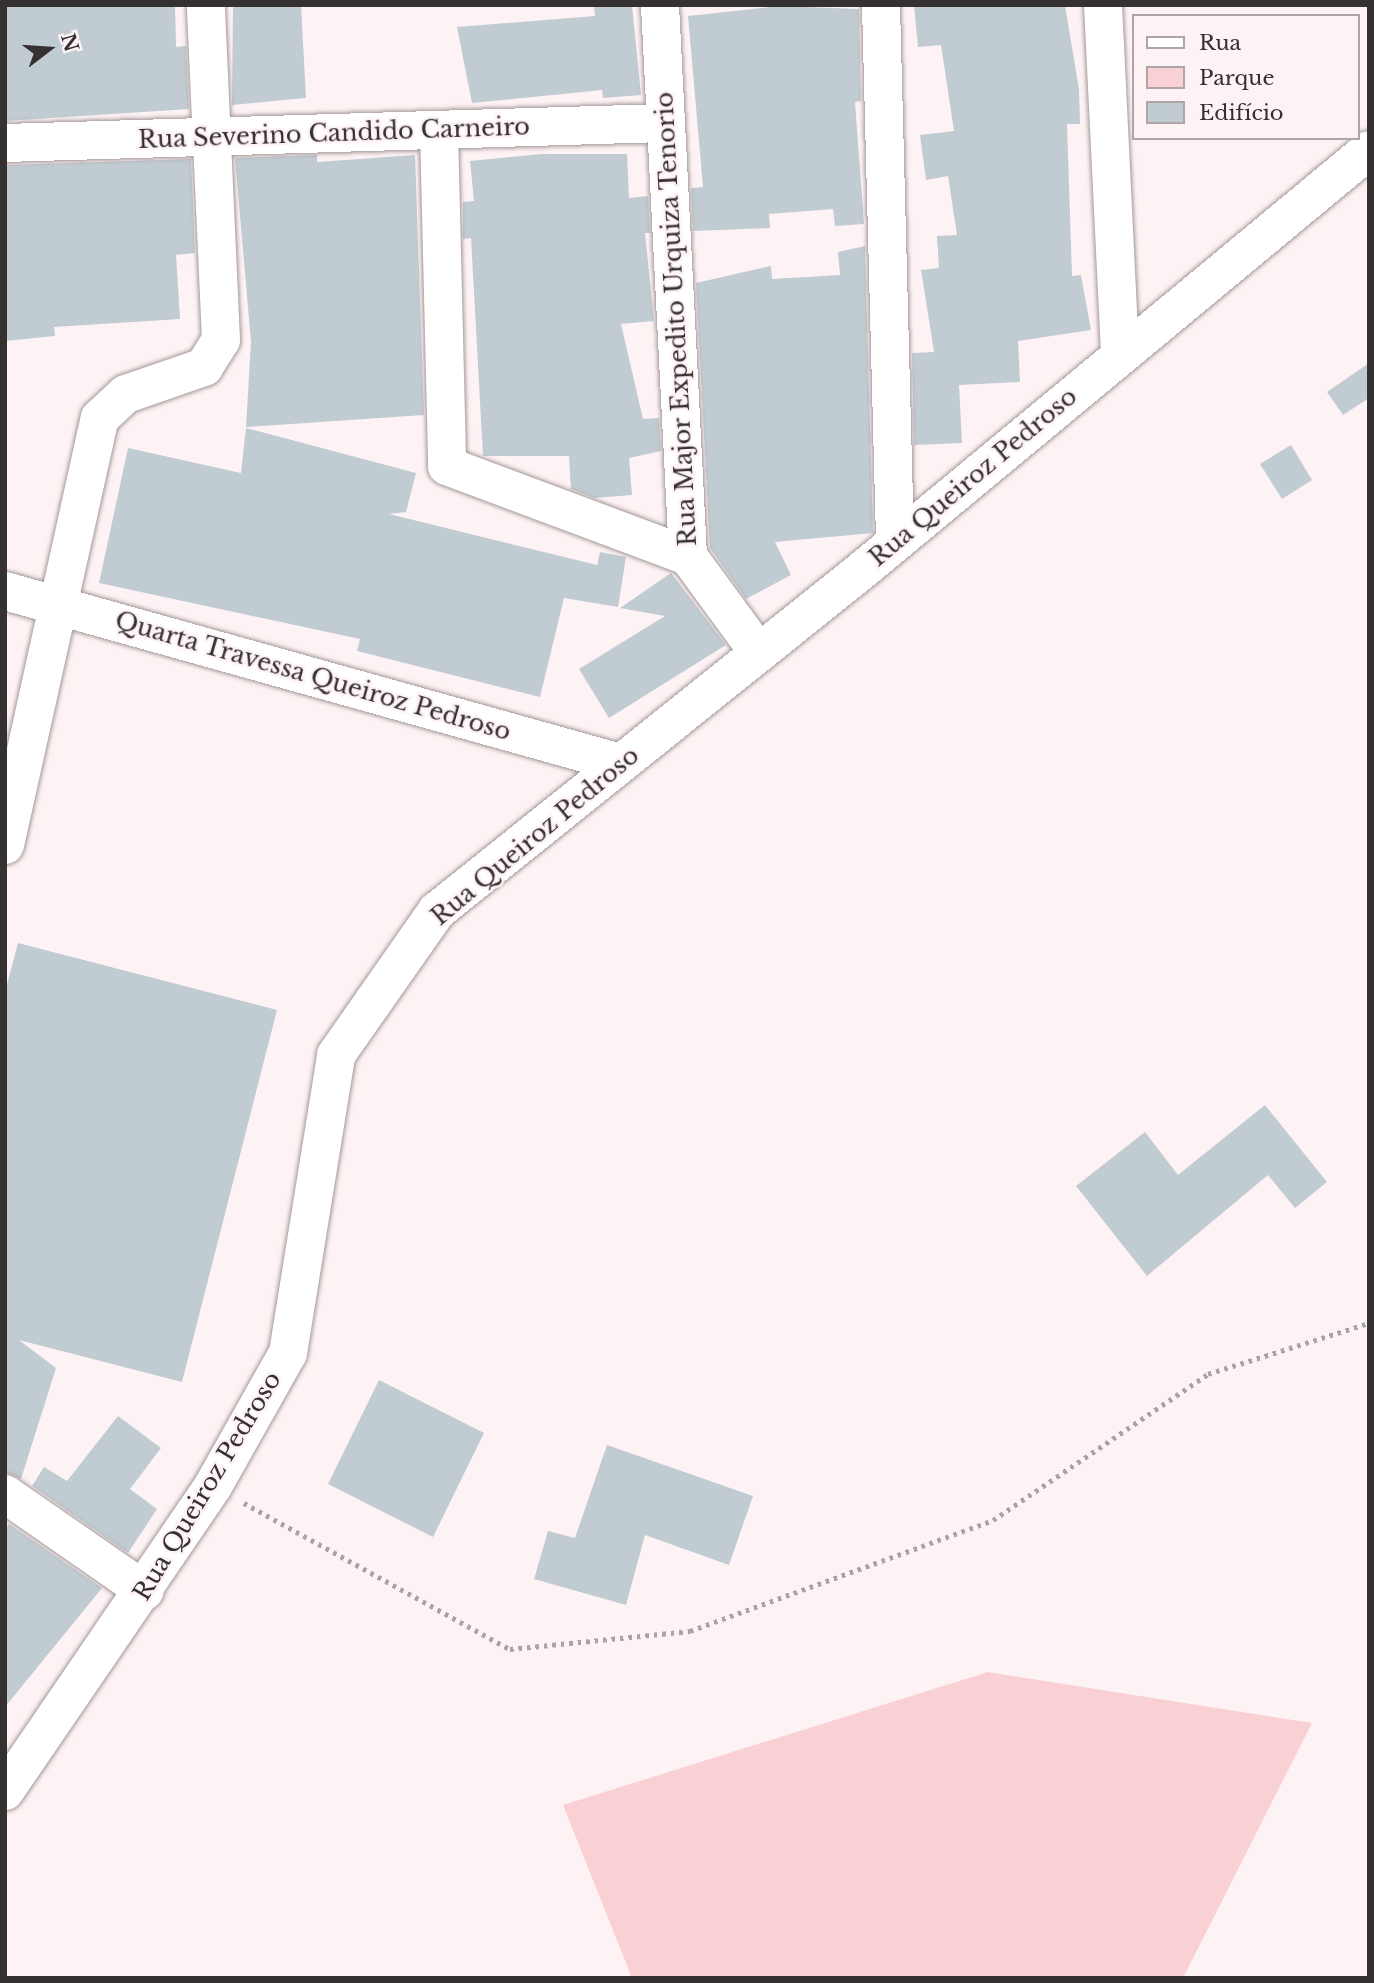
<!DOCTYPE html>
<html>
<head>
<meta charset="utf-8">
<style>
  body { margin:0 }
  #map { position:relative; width:1374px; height:1983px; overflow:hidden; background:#fef3f4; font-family:"Libre Baskerville",serif }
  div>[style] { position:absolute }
  .green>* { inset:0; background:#f9d0d4 }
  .building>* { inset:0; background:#c1cbd2 }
  .path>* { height:4.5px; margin-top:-2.25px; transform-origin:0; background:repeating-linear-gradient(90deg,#aba3a3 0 3.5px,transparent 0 8.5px) }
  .roads { filter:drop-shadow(0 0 2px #a49798) drop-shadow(0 0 2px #a49798) }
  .minor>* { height:38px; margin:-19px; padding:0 19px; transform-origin:19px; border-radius:19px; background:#fff }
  span { translate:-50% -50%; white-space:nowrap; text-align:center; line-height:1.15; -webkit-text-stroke:5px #fef3f4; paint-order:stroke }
  .street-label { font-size:24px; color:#363131 }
  .frame { position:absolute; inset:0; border:7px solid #363131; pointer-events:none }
  .legend { position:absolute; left:1132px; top:14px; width:228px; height:126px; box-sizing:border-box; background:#fef3f4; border:2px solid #aea5a6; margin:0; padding:9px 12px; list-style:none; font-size:21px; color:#363131 }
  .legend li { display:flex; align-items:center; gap:14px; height:35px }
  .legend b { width:35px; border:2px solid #aea5a6 }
  .north { position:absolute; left:14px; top:14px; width:70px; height:70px; -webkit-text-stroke:5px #fef3f4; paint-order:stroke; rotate:73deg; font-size:19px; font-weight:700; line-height:28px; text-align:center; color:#363131 }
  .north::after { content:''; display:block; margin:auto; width:24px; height:32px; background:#363131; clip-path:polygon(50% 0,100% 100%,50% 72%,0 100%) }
</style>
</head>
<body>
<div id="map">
  <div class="green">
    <i style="clip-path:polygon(988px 1672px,1312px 1723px,1183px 1978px,632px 1978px,563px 1805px)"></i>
  </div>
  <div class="building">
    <i style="clip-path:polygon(5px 5px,175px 5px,176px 47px,186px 46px,189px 109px,5px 121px)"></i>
    <i style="clip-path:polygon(233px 5px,301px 5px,306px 98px,232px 105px)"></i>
    <i style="clip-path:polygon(594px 5px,632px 5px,641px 95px,603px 98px,602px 90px,472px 103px,457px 27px,595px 16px)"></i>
    <i style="clip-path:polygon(914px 5px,1065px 5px,1079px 89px,1080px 124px,1067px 124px,1072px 276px,1081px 275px,1091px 330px,1018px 341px,1020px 382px,959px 385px,962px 443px,914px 445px,912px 353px,934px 352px,921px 270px,939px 268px,937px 236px,957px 235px,948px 176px,926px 180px,920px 135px,954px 131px,941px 45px,918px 47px)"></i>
    <i style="clip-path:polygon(780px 6px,859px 9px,861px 101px,855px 102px,864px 224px,835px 226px,833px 209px,769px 214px,770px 228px,693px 231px,691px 188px,703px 187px,688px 16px)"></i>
    <i style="clip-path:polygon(542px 154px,627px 154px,629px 198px,648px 196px,650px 233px,645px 233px,654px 321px,621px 324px,643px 419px,659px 418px,661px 451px,629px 458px,632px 495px,594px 498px,571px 489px,569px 456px,483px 456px,471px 238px,463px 239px,463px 202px,474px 201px,470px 161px)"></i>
    <i style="clip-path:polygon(317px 155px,317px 162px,415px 155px,424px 415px,246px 427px,251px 342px,235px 158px)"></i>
    <i style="clip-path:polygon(191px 159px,195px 253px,176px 255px,180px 319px,54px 327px,55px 336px,5px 341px,5px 165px)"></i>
    <i style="clip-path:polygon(865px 246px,873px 533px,775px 542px,791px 575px,746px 599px,710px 548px,696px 283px,771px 266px,772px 279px,840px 275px,838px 252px)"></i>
    <i style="clip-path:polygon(1369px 363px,1369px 398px,1343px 415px,1327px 392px)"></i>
    <i style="clip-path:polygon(246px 428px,416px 473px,406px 512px,389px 514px,597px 565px,600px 552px,626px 557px,618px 607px,564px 598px,540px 697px,357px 651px,360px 639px,99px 583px,128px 448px,241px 473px)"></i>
    <i style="clip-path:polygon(1291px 445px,1312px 480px,1282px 499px,1260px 464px)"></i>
    <i style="clip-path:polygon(671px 573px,726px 645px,609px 718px,579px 669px,665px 616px,620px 608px)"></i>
    <i style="clip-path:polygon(18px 943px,277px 1010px,182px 1382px,19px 1340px,56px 1368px,21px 1479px,5px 1472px,5px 992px)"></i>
    <i style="clip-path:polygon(1265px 1105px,1327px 1182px,1295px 1208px,1268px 1175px,1147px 1276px,1076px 1186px,1145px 1132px,1178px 1175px)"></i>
    <i style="clip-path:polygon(379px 1380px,484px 1433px,433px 1537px,328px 1484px)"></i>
    <i style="clip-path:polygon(118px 1416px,161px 1448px,130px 1489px,157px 1509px,128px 1553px,32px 1486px,44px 1467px,67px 1481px)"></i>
    <i style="clip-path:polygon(607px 1445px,753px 1496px,729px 1565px,645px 1535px,626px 1605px,534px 1579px,548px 1531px,575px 1538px)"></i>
    <i style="clip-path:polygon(9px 1524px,102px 1588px,5px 1707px,5px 1530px)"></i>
  </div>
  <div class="path">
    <i style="left:244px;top:1503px;width:303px;rotate:28.8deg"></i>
    <i style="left:510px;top:1649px;width:181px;rotate:-5.7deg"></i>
    <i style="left:690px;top:1631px;width:323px;rotate:-20.1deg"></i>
    <i style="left:993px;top:1520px;width:260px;rotate:-34.2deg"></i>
    <i style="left:1208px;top:1374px;width:169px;rotate:-17.6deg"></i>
  </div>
  <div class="roads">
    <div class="minor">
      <i style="left:660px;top:5px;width:552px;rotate:87.09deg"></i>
      <i style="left:688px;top:556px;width:120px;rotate:53.8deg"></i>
      <i style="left:881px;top:5px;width:533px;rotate:88.5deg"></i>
      <i style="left:1103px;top:5px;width:348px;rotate:87.2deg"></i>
      <i style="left:439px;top:130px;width:336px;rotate:88.6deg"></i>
      <i style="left:447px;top:466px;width:257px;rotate:20.5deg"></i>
      <i style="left:5px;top:143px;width:658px;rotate:-1.74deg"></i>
      <i style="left:5px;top:591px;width:639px;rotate:15.62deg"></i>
      <i style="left:5px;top:845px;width:437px;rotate:-77.5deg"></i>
      <i style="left:100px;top:418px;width:35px;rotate:-43deg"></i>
      <i style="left:126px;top:394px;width:83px;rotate:-19.1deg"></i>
      <i style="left:204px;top:367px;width:32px;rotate:-58deg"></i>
      <i style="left:221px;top:340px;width:335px;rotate:-92.6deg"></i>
      <i style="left:5px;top:1494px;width:170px;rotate:34.7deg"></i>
      <i style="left:5px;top:1791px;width:369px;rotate:-55.7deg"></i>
      <i style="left:213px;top:1486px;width:153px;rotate:-60.6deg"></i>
      <i style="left:288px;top:1353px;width:302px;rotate:-80.8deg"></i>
      <i style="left:336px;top:1055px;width:176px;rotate:-55deg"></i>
      <i style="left:437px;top:911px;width:550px;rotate:-38.72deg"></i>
      <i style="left:866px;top:567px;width:653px;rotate:-39.66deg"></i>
    </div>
  </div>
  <div class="street-label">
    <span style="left:334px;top:133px;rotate:-2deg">Rua Severino Candido Carneiro</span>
    <span style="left:676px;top:319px;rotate:-93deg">Rua Major Expedito Urquiza Tenorio</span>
    <span style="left:973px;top:477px;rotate:-40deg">Rua Queiroz Pedroso</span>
    <span style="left:313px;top:676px;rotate:16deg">Quarta Travessa Queiroz Pedroso</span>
    <span style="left:535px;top:836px;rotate:-40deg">Rua Queiroz Pedroso</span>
    <span style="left:207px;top:1486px;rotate:-59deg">Rua Queiroz Pedroso</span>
  </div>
  <div class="frame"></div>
  <ul class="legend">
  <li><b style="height:9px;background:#fff"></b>Rua</li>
  <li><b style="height:19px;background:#f9d0d4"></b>Parque</li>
  <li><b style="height:19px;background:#c1cbd2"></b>Edifício</li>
  </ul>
  <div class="north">N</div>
</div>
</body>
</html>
